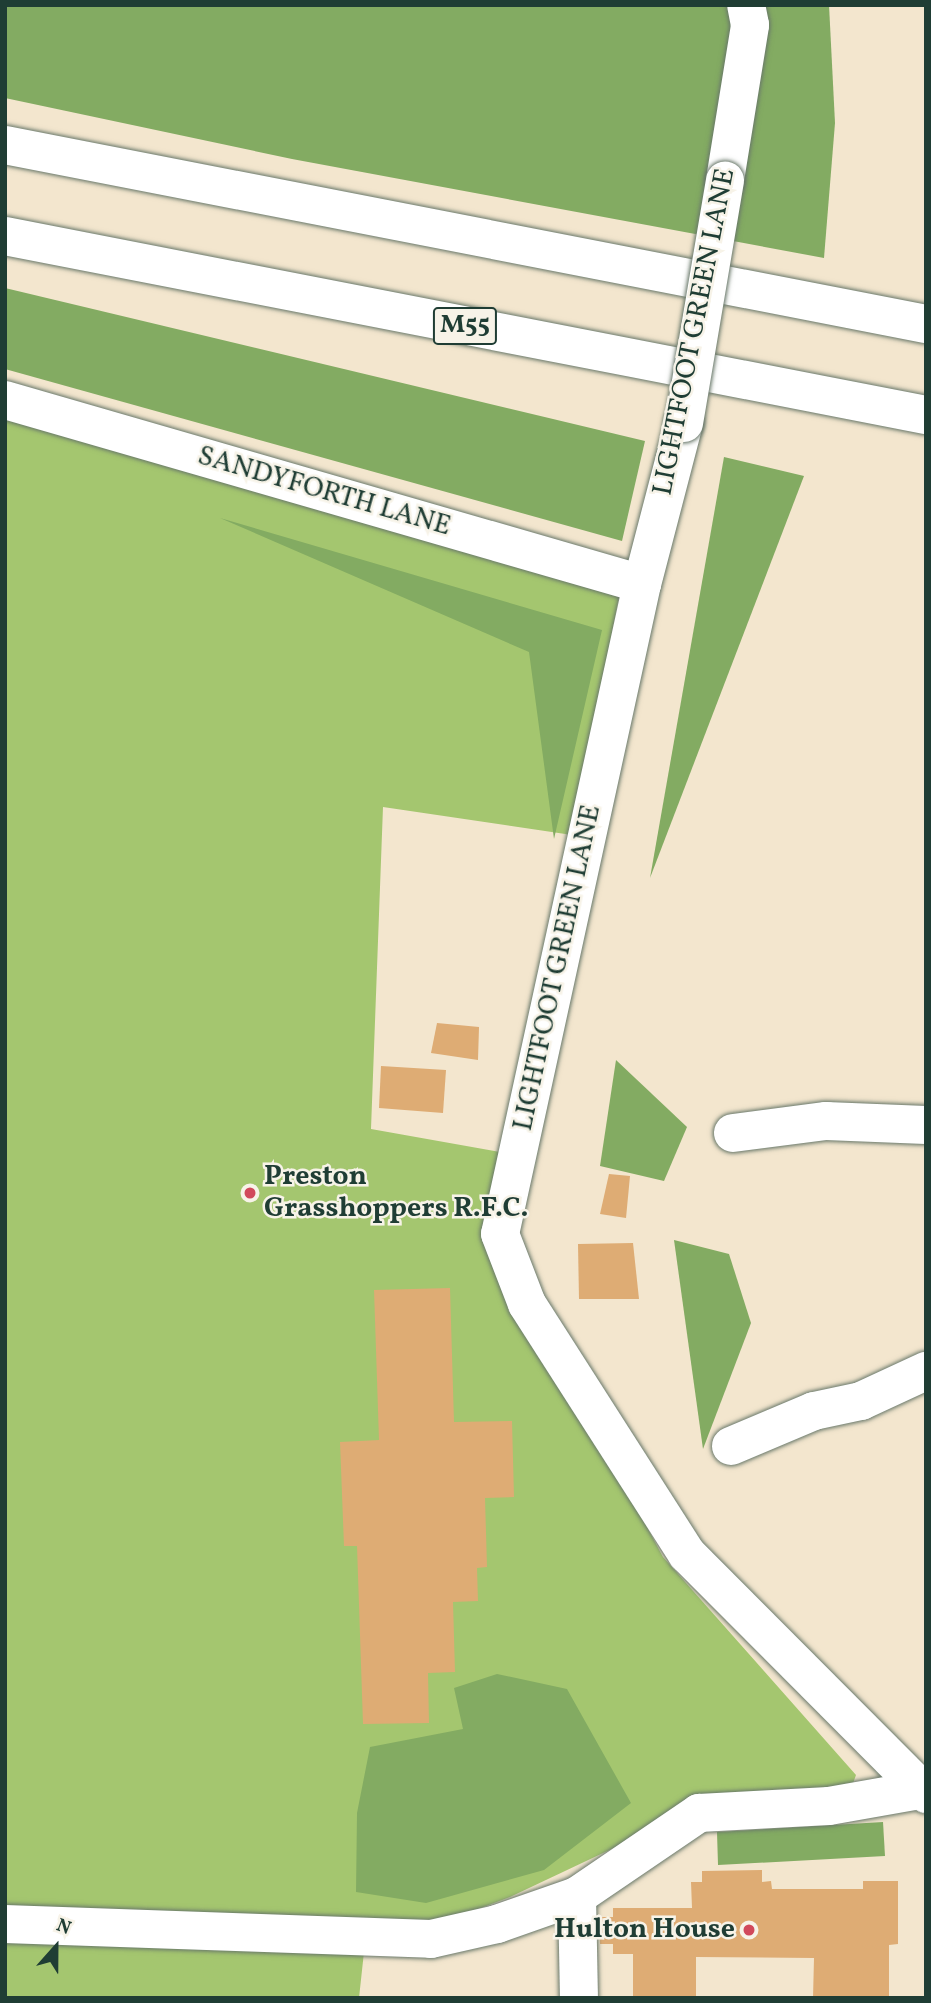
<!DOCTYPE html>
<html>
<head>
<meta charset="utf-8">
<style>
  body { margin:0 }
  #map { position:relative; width:931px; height:2003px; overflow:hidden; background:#f3e6ce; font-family:Vollkorn,serif }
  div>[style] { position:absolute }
  .green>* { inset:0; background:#a4c66f }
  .forest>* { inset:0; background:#83ab62 }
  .building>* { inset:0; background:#deac74 }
  .roads { filter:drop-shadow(0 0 2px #69786a) drop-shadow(0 0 2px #69786a) }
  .minor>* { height:38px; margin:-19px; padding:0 19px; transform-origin:19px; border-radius:19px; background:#fff }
  .highway>* { height:38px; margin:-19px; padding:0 19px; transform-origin:19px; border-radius:19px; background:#fff }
  .bridges { filter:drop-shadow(0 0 2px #69786a) drop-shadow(0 0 2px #69786a) }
  .minor-bridge>* { height:38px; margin:-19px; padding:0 19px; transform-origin:19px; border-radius:19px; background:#fff }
  .dots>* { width:19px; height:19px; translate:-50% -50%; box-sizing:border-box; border:4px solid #f7f3e8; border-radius:50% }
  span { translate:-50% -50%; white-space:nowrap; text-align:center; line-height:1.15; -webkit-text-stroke:5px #f7f3e8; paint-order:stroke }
  .shield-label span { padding:2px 5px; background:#f7f3e8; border:2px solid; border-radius:5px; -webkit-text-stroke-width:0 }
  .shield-label { font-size:26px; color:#1f3d34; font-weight:700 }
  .street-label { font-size:28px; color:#1f3d34 }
  .poi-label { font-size:28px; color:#1f3d34; font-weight:700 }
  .left { translate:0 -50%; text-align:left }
  .right { translate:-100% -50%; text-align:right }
  .frame { position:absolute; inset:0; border:7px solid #1f3d34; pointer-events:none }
  .north { position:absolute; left:21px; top:1912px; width:70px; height:70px; -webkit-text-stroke:5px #f7f3e8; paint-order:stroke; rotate:21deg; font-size:19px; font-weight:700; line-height:28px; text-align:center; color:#1f3d34 }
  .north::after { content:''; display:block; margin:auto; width:24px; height:32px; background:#1f3d34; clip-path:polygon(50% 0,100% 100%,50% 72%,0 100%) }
</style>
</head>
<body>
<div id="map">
  <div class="green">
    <i style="clip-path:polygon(5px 415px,619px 597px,572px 835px,383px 807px,371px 1129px,500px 1152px,490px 1233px,663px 1557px,856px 1775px,851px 1789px,656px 1828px,510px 1897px,364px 1952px,359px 1998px,5px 1998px)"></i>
  </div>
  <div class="forest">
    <i style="clip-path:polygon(5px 5px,829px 5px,835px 123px,824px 258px,292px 159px,5px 98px)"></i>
    <i style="clip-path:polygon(5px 288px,645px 441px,622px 541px,5px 369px)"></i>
    <i style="clip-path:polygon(724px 457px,804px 476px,650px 878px)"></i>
    <i style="clip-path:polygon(220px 518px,602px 630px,554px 839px,529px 652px)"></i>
    <i style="clip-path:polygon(616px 1060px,687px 1127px,664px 1181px,600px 1166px)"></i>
    <i style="clip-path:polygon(674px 1240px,729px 1254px,751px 1323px,703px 1449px)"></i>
    <i style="clip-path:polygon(497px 1674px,567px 1689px,631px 1803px,544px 1870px,426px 1903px,356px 1892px,357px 1813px,370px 1747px,463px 1729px,454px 1688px)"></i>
    <i style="clip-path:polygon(883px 1822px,885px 1856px,718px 1865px,717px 1832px)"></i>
  </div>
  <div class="building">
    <i style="clip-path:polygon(437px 1023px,479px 1027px,478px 1060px,431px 1053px)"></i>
    <i style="clip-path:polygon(381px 1066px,446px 1070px,443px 1113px,379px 1108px)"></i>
    <i style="clip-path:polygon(609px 1174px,630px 1176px,626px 1218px,600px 1214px)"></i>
    <i style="clip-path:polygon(633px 1243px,639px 1299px,579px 1299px,578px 1244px)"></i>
    <i style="clip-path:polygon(450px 1288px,454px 1422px,512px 1421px,514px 1497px,485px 1498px,487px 1567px,477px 1568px,478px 1601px,453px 1602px,455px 1672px,428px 1673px,429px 1723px,363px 1724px,357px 1546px,344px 1546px,340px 1442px,379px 1440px,374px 1290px)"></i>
    <i style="clip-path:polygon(762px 1870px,762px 1882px,771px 1881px,772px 1889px,863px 1889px,863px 1881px,898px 1881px,898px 1944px,889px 1945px,889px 1998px,813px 1998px,814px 1958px,696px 1957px,696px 1998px,633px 1998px,633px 1954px,613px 1954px,613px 1944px,600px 1944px,599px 1917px,613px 1917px,613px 1908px,692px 1908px,691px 1882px,702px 1882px,702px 1871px)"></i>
  </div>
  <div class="roads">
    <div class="minor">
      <i style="left:725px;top:180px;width:157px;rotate:-80.8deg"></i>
      <i style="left:750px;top:25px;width:20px;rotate:-101deg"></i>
      <i style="left:5px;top:400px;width:663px;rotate:16.11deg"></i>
      <i style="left:684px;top:423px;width:166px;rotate:104.6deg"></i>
      <i style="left:642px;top:584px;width:665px;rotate:102.32deg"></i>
      <i style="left:500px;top:1234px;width:75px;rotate:68.9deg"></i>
      <i style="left:527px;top:1304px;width:297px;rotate:57.4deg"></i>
      <i style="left:687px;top:1554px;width:339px;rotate:45.1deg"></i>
      <i style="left:733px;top:1133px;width:94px;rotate:-7.4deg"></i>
      <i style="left:826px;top:1121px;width:100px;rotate:2.3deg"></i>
      <i style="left:731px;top:1446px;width:90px;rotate:-22.9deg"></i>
      <i style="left:814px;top:1411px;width:48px;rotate:-12deg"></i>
      <i style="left:861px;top:1401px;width:72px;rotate:-24.8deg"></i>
      <i style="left:577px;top:1896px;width:102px;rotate:88.9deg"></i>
      <i style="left:5px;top:1924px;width:426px;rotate:2deg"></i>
      <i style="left:431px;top:1939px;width:68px;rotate:-12.8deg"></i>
      <i style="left:497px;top:1924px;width:85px;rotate:-19.3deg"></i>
      <i style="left:577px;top:1896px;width:148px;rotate:-34.2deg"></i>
      <i style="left:699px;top:1813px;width:130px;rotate:-3.1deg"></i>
      <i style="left:829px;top:1806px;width:92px;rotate:-10deg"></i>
    </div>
    <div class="highway">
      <i style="left:5px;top:145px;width:938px;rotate:11deg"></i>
      <i style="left:5px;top:236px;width:938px;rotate:11deg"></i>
    </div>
  </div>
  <div class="bridges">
    <div class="minor-bridge">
      <i style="left:684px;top:423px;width:246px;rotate:-80.4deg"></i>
    </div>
  </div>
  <div class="dots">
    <i style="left:250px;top:1193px;background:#d1495b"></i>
    <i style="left:749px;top:1930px;background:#d1495b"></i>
  </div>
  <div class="shield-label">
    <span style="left:465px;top:326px">M55</span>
  </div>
  <div class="street-label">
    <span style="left:695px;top:332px;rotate:-79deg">LIGHTFOOT GREEN LANE</span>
    <span style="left:324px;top:492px;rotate:16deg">SANDYFORTH LANE</span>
    <span style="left:558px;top:968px;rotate:-78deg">LIGHTFOOT GREEN LANE</span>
  </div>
  <div class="poi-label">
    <span class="left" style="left:264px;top:1193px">Preston<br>Grasshoppers R.F.C.</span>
    <span class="right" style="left:735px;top:1930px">Hulton House</span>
  </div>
  <div class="frame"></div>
  <div class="north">N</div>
</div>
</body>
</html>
